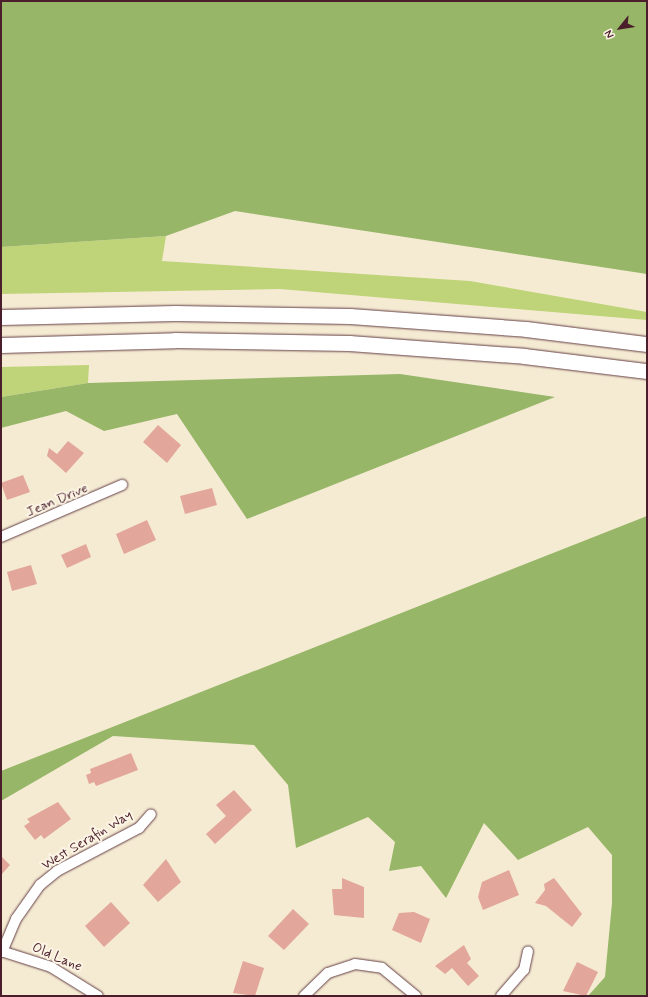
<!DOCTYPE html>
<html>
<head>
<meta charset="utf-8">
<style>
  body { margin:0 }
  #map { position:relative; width:648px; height:997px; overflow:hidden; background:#f5ebd3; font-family:Mynerve,sans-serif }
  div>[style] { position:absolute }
  .green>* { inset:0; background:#bfd478 }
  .forest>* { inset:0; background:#97b668 }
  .building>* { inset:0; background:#e2a69b }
  .roads { filter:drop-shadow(0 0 1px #643e44) drop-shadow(0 0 1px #643e44) }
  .minor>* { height:10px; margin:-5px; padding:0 5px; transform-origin:5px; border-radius:5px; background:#fff }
  .highway>* { height:15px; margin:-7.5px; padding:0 7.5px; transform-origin:7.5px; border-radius:7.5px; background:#fff }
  span { translate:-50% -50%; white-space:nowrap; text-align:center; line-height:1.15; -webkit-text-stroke:4px #fcf5e5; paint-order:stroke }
  .street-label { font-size:14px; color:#4a1f2b }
  .frame { position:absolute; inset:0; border:2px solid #4a1f2b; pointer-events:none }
  .north { position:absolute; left:600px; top:8px; width:40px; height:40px; -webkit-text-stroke:3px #fcf5e5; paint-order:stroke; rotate:240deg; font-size:11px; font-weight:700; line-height:16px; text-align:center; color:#4a1f2b }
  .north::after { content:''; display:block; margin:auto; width:14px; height:18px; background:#4a1f2b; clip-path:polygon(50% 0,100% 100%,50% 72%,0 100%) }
</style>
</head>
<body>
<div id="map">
  <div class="green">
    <i style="clip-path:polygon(166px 236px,162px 261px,470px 281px,647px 312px,647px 320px,280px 289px,1px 294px,1px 247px)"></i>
    <i style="clip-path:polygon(89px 365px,88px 383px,1px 397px,1px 367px)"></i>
  </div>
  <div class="forest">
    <i style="clip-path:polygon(1px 1px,647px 1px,647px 274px,235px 211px,166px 236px,1px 247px)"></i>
    <i style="clip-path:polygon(400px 374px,555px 397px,247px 519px,177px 414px,104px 431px,66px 411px,1px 428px,1px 397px,88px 383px)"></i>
    <i style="clip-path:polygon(647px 516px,647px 996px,588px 996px,605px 977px,612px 903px,612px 855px,588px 827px,518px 860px,484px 823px,446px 898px,421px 866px,389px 871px,395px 842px,368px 817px,296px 848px,288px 785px,254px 745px,113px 736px,1px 801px,1px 771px)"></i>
  </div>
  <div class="building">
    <i style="clip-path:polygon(158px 425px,181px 445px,167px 463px,143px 442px)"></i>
    <i style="clip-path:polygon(68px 441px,84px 453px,66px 473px,47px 456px,49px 448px,57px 454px)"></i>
    <i style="clip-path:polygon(23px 475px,30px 492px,7px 500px,1px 483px)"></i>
    <i style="clip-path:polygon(212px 488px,217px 505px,185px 514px,180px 496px)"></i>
    <i style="clip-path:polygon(147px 520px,156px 540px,124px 554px,116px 534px)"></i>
    <i style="clip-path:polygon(86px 544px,91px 557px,67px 568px,61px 555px)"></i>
    <i style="clip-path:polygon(31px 565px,37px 584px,12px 591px,7px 572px)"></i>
    <i style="clip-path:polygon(131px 753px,138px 770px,96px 786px,94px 782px,89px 784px,86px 775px,91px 773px,90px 769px)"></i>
    <i style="clip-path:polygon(234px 790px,252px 810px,215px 844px,206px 834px,226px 816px,216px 805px)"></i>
    <i style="clip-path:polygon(58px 802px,71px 819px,44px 839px,41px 835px,35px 840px,24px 826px,30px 822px,27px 819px)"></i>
    <i style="clip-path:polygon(1px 856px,10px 865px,1px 875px)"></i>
    <i style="clip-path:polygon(166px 859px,181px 882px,158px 902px,143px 885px)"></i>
    <i style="clip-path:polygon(509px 870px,519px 895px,483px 910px,478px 897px,482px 882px)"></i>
    <i style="clip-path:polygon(342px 878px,364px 887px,364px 918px,334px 915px,332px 889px,342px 889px)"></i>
    <i style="clip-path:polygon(554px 878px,582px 914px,572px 927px,546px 906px,535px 903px,545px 890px,544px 884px)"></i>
    <i style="clip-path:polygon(111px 902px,130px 923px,104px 947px,85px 926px)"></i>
    <i style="clip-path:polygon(293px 909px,309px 924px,284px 950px,268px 936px)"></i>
    <i style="clip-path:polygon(414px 912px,430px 919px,421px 943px,392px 930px,399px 913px)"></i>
    <i style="clip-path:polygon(464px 945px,471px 959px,467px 963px,479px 976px,468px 986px,452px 968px,445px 974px,435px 966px)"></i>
    <i style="clip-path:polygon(243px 961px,264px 968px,255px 996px,233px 993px)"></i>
    <i style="clip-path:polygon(577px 962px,598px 972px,586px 996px,563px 991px)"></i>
  </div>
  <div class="roads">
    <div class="minor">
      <i style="left:1px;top:537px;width:132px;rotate:-23.3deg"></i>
      <i style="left:1px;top:951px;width:52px;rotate:17.7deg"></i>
      <i style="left:51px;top:967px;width:55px;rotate:31.7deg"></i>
      <i style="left:2px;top:952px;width:36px;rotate:-67deg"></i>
      <i style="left:16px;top:919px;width:42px;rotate:-54.8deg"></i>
      <i style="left:40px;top:885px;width:22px;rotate:-39deg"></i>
      <i style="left:57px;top:871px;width:93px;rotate:-27.7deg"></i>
      <i style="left:139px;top:828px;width:18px;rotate:-49deg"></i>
      <i style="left:304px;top:996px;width:33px;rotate:-44deg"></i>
      <i style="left:328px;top:973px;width:28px;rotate:-18deg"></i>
      <i style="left:355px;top:964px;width:27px;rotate:8deg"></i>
      <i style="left:382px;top:968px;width:44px;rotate:39.5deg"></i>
      <i style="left:501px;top:996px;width:35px;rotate:-49deg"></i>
      <i style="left:524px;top:970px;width:19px;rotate:-78deg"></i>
    </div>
    <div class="highway">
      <i style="left:1px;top:317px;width:174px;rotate:-1.3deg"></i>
      <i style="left:175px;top:313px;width:175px;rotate:1deg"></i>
      <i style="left:350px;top:316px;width:176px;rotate:4.2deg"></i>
      <i style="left:526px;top:329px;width:122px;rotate:7.1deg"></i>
      <i style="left:1px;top:345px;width:174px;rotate:-1.6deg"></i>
      <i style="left:175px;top:340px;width:174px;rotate:1deg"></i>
      <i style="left:349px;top:343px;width:175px;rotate:4.2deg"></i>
      <i style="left:524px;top:356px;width:124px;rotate:7deg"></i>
    </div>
  </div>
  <div class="street-label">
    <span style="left:57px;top:500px;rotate:-23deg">Jean Drive</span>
    <span style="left:87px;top:840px;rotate:-31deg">West Serafin Way</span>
    <span style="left:57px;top:957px;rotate:23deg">Old Lane</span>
  </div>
  <div class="frame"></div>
  <div class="north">N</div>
</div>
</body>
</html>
